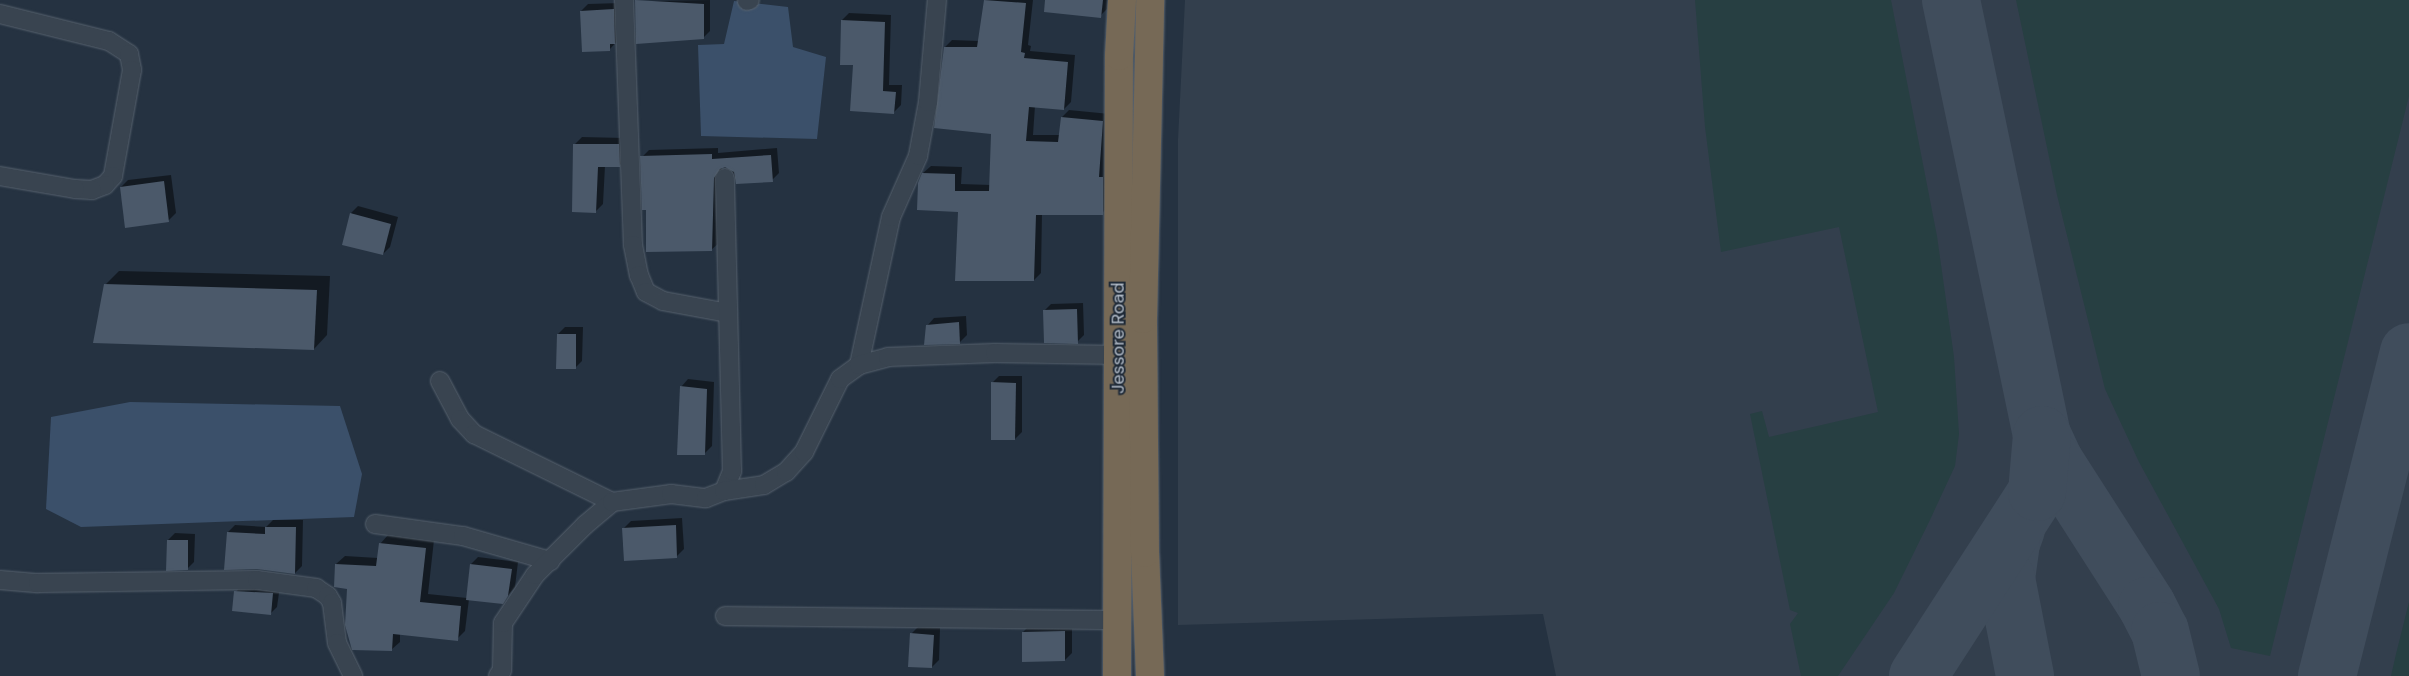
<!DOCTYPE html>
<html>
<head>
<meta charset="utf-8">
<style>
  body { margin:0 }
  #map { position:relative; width:2409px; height:676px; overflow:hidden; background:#253241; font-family:"DM Sans",sans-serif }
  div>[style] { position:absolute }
  .airport>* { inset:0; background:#333f4d }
  .green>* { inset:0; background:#273f42 }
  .water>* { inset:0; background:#3b506a }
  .shadow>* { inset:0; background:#0007 }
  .taxiway>* { height:58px; margin:-29px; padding:0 29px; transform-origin:29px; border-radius:29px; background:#404d5c }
  .building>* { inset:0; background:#4b596a }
  .roads { filter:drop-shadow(0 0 1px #57626e) drop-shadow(0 0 1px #57626e) }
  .street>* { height:18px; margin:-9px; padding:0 9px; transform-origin:9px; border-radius:9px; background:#394450 }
  .highway>* { height:28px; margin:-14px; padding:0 14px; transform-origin:14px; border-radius:14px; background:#766956 }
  span { translate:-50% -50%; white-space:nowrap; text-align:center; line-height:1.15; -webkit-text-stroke:4px #1e2936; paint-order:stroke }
  .street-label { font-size:18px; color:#b6bfcb }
</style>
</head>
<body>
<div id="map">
  <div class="airport">
    <i style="clip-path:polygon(1185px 0,2409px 0,2409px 676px,1556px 676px,1543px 614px,1178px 625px,1178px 140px)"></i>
  </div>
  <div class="green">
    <i style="clip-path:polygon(1695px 0,1891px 0,1937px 236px,1954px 357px,1959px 434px,1955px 466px,1929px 522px,1894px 593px,1838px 676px,1801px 676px,1790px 624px,1798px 613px,1790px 610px,1750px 414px,1762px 411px,1769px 437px,1878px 412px,1839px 227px,1721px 252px,1705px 127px)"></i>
    <i style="clip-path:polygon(2016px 0,2409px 0,2409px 96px,2270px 656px,2231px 648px,2219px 609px,2139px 462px,2105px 389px,2057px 195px)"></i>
    <i style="clip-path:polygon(2409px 602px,2409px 676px,2391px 676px,2396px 654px)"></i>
  </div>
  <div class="water">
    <i style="clip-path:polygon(734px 1px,788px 7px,793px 47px,826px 57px,817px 139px,701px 136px,698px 45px,724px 44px)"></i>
    <i style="clip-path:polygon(130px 402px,340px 406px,362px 474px,354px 517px,81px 527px,46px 509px,51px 417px)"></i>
  </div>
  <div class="shadow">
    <i style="clip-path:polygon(710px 0,710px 31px,703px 38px,636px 1px)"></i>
    <i style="clip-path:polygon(985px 0,1033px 0,1028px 45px,1031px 46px,1030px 51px,1075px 55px,1071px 102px,1064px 109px,1035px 106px,1033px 135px,1060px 135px,1062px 117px,1069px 110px,1110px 114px,1109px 206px,1102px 213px,1042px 214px,1041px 273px,1034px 280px,923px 173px,931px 166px,962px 167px,961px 184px,991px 185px,992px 132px,945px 47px,952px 40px,979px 41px)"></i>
    <i style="clip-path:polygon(1061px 0,1108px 0,1107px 9px,1100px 16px)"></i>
    <i style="clip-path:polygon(620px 3px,622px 36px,609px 50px,581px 11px,588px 4px)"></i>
    <i style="clip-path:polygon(849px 13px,891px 15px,889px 85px,902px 85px,901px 105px,894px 112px,854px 64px,842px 20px)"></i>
    <i style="clip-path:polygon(582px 137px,625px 138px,626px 159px,619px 166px,605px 166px,603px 204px,596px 211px,575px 144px)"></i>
    <i style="clip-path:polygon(718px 148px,718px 153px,777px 148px,779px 173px,772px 180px,737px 183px,731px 168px,722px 167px,719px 243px,711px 250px,647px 209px,642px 157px,649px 150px)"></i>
    <i style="clip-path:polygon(171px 175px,176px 213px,169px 220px,126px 226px,121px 187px,128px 180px)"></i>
    <i style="clip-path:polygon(358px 206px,398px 217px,390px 247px,383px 254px,351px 213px)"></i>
    <i style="clip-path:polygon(119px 271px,330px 276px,327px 335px,314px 349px,105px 285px)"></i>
    <i style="clip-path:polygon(1083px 303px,1084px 335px,1077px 342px,1044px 311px,1051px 304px)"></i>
    <i style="clip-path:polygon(966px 316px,967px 335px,960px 342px,927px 326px,934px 318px)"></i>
    <i style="clip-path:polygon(565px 327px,583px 327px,582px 361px,575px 368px,558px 334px)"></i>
    <i style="clip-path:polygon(999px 376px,1022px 376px,1022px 432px,1015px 439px,992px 383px)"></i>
    <i style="clip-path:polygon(688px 379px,714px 382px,712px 446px,704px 454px,681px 387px)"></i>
    <i style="clip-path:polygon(682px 518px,684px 549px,677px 556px,624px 528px,631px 521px)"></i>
    <i style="clip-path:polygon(273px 520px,303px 520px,302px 566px,295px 573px,228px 532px,235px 525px,266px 527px)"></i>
    <i style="clip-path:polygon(175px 533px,195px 534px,194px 562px,187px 569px,168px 540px)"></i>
    <i style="clip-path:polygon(388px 535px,434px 540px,428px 594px,467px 598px,471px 564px,478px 557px,518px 562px,515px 587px,502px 603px,469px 599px,465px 631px,457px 639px,400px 634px,400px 642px,391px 650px,348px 588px,336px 564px,345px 556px,378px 558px,380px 544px)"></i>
    <i style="clip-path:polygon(243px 584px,280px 586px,277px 607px,270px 614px,236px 592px)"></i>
    <i style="clip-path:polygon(1072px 624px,1072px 653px,1065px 660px,1023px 632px,1030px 625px)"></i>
    <i style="clip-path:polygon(918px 627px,940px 628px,939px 660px,932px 667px,911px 634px)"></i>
  </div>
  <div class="taxiway">
    <i style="left:1951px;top:0;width:444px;rotate:78.2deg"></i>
    <i style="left:2042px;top:435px;width:29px;rotate:65deg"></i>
    <i style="left:2054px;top:461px;width:172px;rotate:57.3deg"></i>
    <i style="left:2147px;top:606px;width:28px;rotate:63deg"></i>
    <i style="left:2160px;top:631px;width:46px;rotate:76.3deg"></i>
    <i style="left:2016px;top:529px;width:15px;rotate:110deg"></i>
    <i style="left:2011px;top:543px;width:35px;rotate:98deg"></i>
    <i style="left:2006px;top:578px;width:100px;rotate:79deg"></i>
    <i style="left:1918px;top:676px;width:219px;rotate:-57.1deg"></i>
    <i style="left:2037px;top:492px;width:57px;rotate:-85deg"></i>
    <i style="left:2327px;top:676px;width:334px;rotate:-75.8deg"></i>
  </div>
  <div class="building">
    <i style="clip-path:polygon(635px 0,704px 4px,704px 39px,636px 44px)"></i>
    <i style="clip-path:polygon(984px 0,1026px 3px,1021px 52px,1025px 53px,1024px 58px,1068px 62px,1064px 110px,1029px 107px,1026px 141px,1058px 142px,1061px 117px,1103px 121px,1099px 177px,1103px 177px,1103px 215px,1036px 215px,1034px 281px,955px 281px,958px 212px,917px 210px,918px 183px,922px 173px,955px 174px,955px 191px,989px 191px,991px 134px,934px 128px,944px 47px,977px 47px)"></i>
    <i style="clip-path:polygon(1045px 0,1103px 0,1101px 18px,1044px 12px)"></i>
    <i style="clip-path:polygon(614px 9px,615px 44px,610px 44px,610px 51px,582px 52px,580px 11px)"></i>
    <i style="clip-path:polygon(841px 20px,885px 22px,883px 91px,896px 92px,894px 114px,850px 111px,853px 65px,840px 65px)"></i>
    <i style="clip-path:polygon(573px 144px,619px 144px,620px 167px,598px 167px,596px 213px,572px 212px)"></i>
    <i style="clip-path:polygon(712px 154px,712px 159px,771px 155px,773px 182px,736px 184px,734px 172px,725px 167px,720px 169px,714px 178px,712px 251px,646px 252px,646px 210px,642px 210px,640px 156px)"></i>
    <i style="clip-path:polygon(164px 181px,169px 222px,125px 228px,120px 187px)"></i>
    <i style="clip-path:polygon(350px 213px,391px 224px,383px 255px,342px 245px)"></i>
    <i style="clip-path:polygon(104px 284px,317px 290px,314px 350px,93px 343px)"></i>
    <i style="clip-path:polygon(1077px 309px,1078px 344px,1044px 343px,1043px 310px)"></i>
    <i style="clip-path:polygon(959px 322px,960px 344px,924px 345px,926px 325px)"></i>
    <i style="clip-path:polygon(557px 334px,576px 334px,576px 369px,556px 369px)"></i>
    <i style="clip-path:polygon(991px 382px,1016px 383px,1015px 440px,991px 440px)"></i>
    <i style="clip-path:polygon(680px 386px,707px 389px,705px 455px,677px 455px)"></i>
    <i style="clip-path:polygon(676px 525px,677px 558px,624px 561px,622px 528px)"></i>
    <i style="clip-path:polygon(265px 527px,296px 527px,295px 574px,257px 569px,224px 570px,227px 532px,265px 534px)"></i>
    <i style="clip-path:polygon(167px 540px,188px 540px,188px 570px,166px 571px)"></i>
    <i style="clip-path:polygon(379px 543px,426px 548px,420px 602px,461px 606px,458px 641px,393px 634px,392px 651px,352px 650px,345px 625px,347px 589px,334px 587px,335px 564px,376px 566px)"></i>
    <i style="clip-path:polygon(470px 564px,512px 569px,508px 596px,503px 604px,466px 600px)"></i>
    <i style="clip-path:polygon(234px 591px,273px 593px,271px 615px,232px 611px)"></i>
    <i style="clip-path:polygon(1065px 631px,1065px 661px,1022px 662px,1022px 632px)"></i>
    <i style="clip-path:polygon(910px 633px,934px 635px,932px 668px,908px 667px)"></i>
  </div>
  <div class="roads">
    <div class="street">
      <i style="left:624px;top:0;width:245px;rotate:87.9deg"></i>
      <i style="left:633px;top:245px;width:31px;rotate:79deg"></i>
      <i style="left:639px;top:275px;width:18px;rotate:68deg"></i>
      <i style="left:646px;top:292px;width:19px;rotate:28deg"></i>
      <i style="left:663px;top:301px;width:66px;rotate:10.5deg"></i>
      <i style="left:747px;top:1px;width:3px;rotate:-18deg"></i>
      <i style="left:0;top:14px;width:112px;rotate:13.9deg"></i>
      <i style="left:109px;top:41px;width:24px;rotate:33deg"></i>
      <i style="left:129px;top:54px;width:16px;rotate:79deg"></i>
      <i style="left:132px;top:70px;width:108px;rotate:100.2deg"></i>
      <i style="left:113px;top:176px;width:12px;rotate:132deg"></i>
      <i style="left:105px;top:185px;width:14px;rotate:159deg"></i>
      <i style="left:92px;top:190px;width:17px;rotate:-177deg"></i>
      <i style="left:75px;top:189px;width:76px;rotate:-170.2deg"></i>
      <i style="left:859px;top:365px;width:151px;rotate:-77.8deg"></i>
      <i style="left:891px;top:217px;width:67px;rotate:-66.1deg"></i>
      <i style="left:918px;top:156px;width:55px;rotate:-79.5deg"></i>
      <i style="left:928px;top:102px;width:102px;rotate:-85deg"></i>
      <i style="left:440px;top:381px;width:43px;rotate:62.2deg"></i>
      <i style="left:460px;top:419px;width:21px;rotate:47deg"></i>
      <i style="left:474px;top:434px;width:154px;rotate:26.2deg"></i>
      <i style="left:724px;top:491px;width:22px;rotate:-68deg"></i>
      <i style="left:732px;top:471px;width:293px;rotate:-91.4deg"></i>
      <i style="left:375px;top:524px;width:89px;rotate:7.8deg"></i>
      <i style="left:463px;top:536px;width:91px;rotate:16deg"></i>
      <i style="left:0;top:580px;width:38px;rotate:5deg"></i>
      <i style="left:38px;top:583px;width:219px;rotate:-0.8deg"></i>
      <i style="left:257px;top:580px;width:60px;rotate:7.7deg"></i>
      <i style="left:316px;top:588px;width:14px;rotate:34deg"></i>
      <i style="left:328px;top:596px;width:8px;rotate:60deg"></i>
      <i style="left:332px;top:603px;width:40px;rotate:82.9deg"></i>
      <i style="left:337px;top:643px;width:37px;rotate:64deg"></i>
      <i style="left:725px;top:616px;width:392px;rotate:0.6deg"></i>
      <i style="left:498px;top:676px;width:7px;rotate:-56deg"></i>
      <i style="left:502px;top:670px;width:47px;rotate:-88.8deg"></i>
      <i style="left:503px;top:623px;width:58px;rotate:-56.3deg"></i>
      <i style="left:535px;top:575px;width:71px;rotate:-45deg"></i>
      <i style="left:585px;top:525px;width:35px;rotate:-40deg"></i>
      <i style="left:612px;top:502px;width:60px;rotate:-7.7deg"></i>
      <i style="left:671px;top:494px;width:35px;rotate:7deg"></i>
      <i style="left:706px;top:498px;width:19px;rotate:-21deg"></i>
      <i style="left:724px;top:491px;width:40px;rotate:-8.5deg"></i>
      <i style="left:764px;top:485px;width:26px;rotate:-31deg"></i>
      <i style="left:786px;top:472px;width:27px;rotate:-48deg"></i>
      <i style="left:804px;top:452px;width:81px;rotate:-63.7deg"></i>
      <i style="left:840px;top:379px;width:24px;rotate:-36deg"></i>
      <i style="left:859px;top:365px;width:30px;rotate:-15deg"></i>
      <i style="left:888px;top:357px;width:107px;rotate:-2.1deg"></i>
      <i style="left:995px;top:353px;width:123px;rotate:0.9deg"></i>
    </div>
    <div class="highway">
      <i style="left:1117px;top:676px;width:620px;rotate:-89.82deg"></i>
      <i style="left:1119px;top:56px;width:56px;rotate:-86.9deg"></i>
      <i style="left:1150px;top:676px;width:123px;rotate:-92.3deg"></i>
      <i style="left:1145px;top:553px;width:234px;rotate:-90.5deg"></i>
      <i style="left:1143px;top:319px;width:319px;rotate:-88.7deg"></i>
    </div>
  </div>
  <div class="street-label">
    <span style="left:1118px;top:338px;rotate:-90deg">Jessore Road</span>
  </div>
</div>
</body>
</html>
